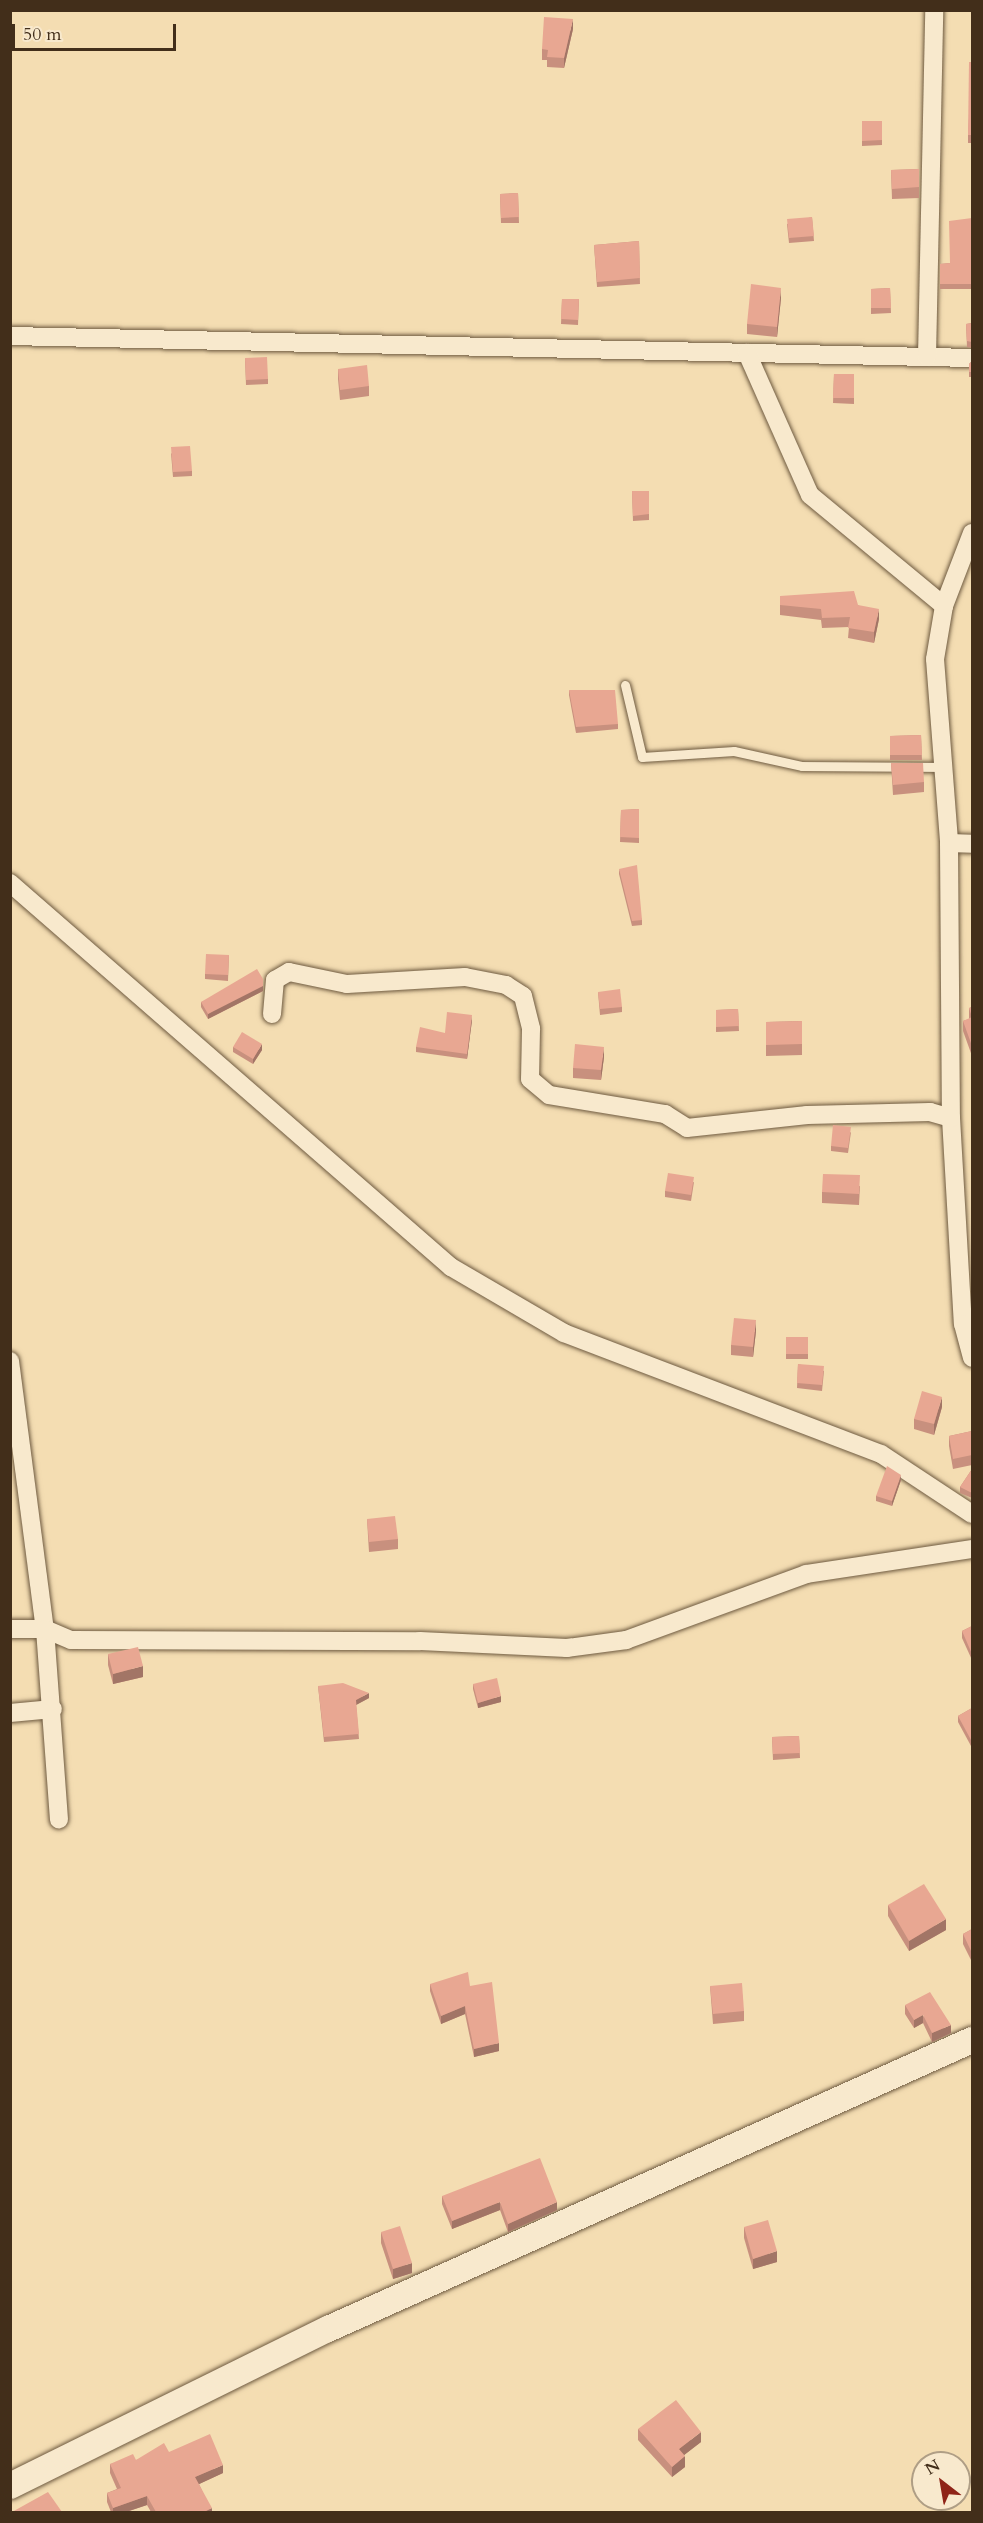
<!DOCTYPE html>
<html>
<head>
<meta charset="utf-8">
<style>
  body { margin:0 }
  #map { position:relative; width:983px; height:2523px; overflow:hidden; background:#f4ddb2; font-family:Cardo,serif }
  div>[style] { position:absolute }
  .roads { filter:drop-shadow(0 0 2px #6e5a40) drop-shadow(0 0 2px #6e5a40) }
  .lane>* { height:9px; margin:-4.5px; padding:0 4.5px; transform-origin:4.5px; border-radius:4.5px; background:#f8e9cd }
  .street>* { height:18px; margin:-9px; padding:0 9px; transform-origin:9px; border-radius:9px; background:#f8e9cd }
  .secondary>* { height:26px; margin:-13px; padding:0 13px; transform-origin:13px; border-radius:13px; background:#f8e9cd }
  .wall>* { inset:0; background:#c8907e }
  .shaded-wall>* { inset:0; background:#a27566 }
  .building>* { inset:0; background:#e8a792 }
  span { translate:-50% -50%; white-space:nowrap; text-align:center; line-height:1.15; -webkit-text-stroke:4.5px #f8e9cd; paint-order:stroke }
  .frame { position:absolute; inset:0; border:12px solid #422e1a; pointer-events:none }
  .north { position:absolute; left:911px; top:2451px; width:60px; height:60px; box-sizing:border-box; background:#f8e9cd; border:2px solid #af9e85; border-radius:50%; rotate:329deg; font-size:16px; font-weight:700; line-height:24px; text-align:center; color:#422e1a }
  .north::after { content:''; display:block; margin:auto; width:21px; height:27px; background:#8f2418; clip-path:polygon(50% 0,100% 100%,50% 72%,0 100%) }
  .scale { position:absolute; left:12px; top:24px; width:164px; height:27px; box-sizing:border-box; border:3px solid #422e1a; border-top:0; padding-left:8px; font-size:18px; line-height:21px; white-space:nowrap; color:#422e1a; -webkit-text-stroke:4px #f8e9cd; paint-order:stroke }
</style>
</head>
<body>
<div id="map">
  <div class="roads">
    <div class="lane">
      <i style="left:625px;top:685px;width:74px;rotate:76.7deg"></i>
      <i style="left:642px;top:757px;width:92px;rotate:-3.7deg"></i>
      <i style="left:734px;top:751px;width:70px;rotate:12.4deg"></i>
      <i style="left:802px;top:766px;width:142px;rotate:0.4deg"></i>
    </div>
    <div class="street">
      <i style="left:10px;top:336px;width:962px;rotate:1.31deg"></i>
      <i style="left:747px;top:353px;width:155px;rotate:66.1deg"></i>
      <i style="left:810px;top:495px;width:174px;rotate:39.6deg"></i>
      <i style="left:927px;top:357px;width:347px;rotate:-88.8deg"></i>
      <i style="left:972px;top:533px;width:78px;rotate:111deg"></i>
      <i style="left:944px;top:606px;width:54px;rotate:99.6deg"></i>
      <i style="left:935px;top:659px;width:185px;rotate:85.6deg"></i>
      <i style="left:949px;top:843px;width:275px;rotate:89.6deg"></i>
      <i style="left:951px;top:1118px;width:206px;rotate:86.7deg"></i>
      <i style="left:963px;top:1324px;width:35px;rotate:75deg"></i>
      <i style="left:949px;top:843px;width:23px;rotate:2deg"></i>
      <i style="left:10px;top:883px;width:585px;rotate:41.05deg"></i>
      <i style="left:451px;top:1267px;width:131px;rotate:30.3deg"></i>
      <i style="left:564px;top:1333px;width:339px;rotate:20.9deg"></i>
      <i style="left:881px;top:1454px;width:109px;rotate:33.4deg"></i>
      <i style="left:272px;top:1014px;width:34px;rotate:-85deg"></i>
      <i style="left:275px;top:980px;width:16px;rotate:-30deg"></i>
      <i style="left:289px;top:972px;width:59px;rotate:11.7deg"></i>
      <i style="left:347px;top:984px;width:118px;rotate:-3.4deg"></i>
      <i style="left:465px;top:977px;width:42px;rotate:11deg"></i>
      <i style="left:506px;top:985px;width:20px;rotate:33deg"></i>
      <i style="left:523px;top:996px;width:34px;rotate:76deg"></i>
      <i style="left:531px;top:1029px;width:50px;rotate:91.1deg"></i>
      <i style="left:530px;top:1079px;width:25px;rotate:40deg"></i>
      <i style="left:549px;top:1095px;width:118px;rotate:9.3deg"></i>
      <i style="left:665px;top:1114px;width:26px;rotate:32deg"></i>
      <i style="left:687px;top:1128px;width:121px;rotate:-6.2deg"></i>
      <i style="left:807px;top:1115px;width:123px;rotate:-1.4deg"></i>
      <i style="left:930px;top:1112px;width:22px;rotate:16deg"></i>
      <i style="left:10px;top:1361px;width:270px;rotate:82.6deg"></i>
      <i style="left:45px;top:1629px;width:191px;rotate:85.8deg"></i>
      <i style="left:10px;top:1629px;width:35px"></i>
      <i style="left:45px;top:1629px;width:28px;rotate:23deg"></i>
      <i style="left:71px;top:1640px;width:349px;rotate:0.2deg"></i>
      <i style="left:420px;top:1641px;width:147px;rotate:2.7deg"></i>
      <i style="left:567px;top:1648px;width:60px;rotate:-7.7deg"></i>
      <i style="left:626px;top:1640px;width:192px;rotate:-20.1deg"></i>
      <i style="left:806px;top:1574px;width:168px;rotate:-8.6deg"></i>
      <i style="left:10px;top:1713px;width:43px;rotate:-5.3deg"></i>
    </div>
    <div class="secondary">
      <i style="left:10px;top:2486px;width:355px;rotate:-26.3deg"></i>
      <i style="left:328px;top:2329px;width:706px;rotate:-24.17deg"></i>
    </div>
  </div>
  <div class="wall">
    <i style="clip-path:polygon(573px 29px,564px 68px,547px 67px,547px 60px,542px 60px,542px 49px)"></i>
    <i style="clip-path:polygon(972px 62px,972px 143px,968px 143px,968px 135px)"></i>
    <i style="clip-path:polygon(862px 121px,882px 121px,882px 145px,862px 146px)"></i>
    <i style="clip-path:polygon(919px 169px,919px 198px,892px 199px,891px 170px)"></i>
    <i style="clip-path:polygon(518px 193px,519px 223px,501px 223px,500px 194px)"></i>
    <i style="clip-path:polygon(812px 217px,814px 241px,789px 243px,787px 224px)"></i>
    <i style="clip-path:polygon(972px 218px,972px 289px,940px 289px,940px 264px,950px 263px)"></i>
    <i style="clip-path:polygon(639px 241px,640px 284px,597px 287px,594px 245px)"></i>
    <i style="clip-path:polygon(890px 288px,891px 313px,871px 314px,871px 289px)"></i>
    <i style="clip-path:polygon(781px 298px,777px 337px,747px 334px,747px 324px)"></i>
    <i style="clip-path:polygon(562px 299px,579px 299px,578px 325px,561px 324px)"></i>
    <i style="clip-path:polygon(972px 323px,972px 348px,967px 347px,966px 324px)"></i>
    <i style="clip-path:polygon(245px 358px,268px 379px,268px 384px,246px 385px)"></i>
    <i style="clip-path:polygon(972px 361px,972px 377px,969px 377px,969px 364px)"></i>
    <i style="clip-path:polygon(338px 369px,369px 386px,369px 396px,340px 400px,338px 379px)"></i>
    <i style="clip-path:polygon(834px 374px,854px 374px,854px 404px,833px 403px)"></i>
    <i style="clip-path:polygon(171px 453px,192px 471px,192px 476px,173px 477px)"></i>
    <i style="clip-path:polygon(632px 491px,649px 491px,649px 520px,633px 521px)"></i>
    <i style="clip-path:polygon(780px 596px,858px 605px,879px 619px,874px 643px,848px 638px,849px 627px,822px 628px,821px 620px,780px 615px)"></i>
    <i style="clip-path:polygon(569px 690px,618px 724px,618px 729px,576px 733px,569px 695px)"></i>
    <i style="clip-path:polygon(921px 735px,922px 760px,890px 760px,890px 736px)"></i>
    <i style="clip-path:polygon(891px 763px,924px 782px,924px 792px,893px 795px)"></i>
    <i style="clip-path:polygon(639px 809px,639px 843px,620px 842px,621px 810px)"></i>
    <i style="clip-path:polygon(619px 869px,642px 920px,642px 925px,632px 926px,619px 874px)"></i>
    <i style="clip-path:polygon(229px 955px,228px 981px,205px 979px,205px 974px)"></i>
    <i style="clip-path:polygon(263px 991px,208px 1019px,201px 1007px,201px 1002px)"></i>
    <i style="clip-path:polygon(598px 992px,622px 1007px,622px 1012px,600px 1015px)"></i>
    <i style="clip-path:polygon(972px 1007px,972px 1056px,963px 1031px,963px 1021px,969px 1019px,969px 1008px)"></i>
    <i style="clip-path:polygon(738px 1009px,739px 1031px,716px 1032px,716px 1010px)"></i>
    <i style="clip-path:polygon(472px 1020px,467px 1059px,416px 1052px,416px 1047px)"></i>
    <i style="clip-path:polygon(802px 1021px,802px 1055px,766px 1056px,766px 1022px)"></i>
    <i style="clip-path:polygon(233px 1047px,262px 1050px,253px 1064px,233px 1052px)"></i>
    <i style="clip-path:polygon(604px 1057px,601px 1080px,573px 1078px,573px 1068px)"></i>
    <i style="clip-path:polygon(851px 1132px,848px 1153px,831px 1151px,831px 1146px)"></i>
    <i style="clip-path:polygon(694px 1182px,691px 1201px,665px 1197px,665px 1191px)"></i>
    <i style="clip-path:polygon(860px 1186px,859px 1205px,822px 1203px,822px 1192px)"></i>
    <i style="clip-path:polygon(756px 1331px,753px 1357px,731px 1355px,731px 1345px)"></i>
    <i style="clip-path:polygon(786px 1337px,808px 1337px,808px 1359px,786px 1359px)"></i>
    <i style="clip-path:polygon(798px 1364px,824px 1371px,822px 1391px,797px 1388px)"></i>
    <i style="clip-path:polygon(942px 1407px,934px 1435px,914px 1429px,914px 1419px)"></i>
    <i style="clip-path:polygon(972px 1431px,972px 1465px,953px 1469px,949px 1446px,949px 1436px)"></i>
    <i style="clip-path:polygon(972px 1469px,972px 1498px,960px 1493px,960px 1487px)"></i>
    <i style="clip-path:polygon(901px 1480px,892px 1506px,876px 1501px,876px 1496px)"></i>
    <i style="clip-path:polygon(367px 1519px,398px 1539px,398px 1549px,369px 1552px)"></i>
    <i style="clip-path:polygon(972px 1626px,972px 1660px,962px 1638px,962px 1631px)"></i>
    <i style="clip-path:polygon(108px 1654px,143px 1677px,113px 1684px,108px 1665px)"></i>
    <i style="clip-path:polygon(473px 1684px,501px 1702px,478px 1708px,473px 1689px)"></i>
    <i style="clip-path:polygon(318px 1686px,369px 1698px,356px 1705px,359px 1739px,324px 1742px)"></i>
    <i style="clip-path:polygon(972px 1708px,971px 1746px,958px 1722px,958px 1716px)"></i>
    <i style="clip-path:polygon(799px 1736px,800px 1758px,773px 1760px,772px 1737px)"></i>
    <i style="clip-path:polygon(888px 1905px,946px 1930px,909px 1951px,888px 1916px)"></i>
    <i style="clip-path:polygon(972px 1929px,972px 1962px,963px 1944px,963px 1934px)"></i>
    <i style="clip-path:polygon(430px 1984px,470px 1986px,499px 2051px,474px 2057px,465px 2014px,441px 2024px,430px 1991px)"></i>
    <i style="clip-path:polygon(710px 1986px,744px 2011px,744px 2021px,713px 2024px)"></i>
    <i style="clip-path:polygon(905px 2005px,951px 2033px,932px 2042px,923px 2023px,914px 2028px,905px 2014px)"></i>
    <i style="clip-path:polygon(442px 2196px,557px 2210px,508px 2232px,500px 2210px,452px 2229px,442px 2204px)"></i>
    <i style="clip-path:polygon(744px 2227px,777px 2262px,753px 2269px,744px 2238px)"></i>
    <i style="clip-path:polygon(381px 2232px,412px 2273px,393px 2279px,381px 2243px)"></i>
    <i style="clip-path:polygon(638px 2429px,701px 2442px,684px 2455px,685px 2467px,672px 2477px,638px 2440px)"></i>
    <i style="clip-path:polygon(169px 2452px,223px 2473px,199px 2484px,212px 2512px,151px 2512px,147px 2505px,126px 2512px,111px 2512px,107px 2502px,107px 2493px,117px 2489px,110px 2473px,110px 2464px,136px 2460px)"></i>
  </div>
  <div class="shaded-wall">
    <i style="clip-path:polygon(573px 19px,573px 29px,564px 68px,564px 58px)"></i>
    <i style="clip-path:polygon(781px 288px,781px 298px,777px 337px,777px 327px)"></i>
    <i style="clip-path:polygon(879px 609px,879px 619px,874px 643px,874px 632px)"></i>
    <i style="clip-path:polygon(263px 979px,263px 991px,208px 1019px,208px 1014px)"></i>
    <i style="clip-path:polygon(472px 1015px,472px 1020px,467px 1059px,467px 1054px)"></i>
    <i style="clip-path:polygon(262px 1044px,262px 1050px,253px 1064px,253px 1059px)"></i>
    <i style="clip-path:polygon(604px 1047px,604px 1057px,601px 1080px,601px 1070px)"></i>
    <i style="clip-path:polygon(756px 1320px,756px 1331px,753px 1357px,753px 1347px)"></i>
    <i style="clip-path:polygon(942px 1397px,942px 1407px,934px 1435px,934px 1424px)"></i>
    <i style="clip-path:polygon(901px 1475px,901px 1480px,892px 1506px,892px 1501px)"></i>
    <i style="clip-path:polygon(143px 1666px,143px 1677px,113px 1684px,113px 1674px)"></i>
    <i style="clip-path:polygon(369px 1693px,369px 1698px,356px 1705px,356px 1700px)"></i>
    <i style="clip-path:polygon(501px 1696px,501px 1702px,478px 1708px,478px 1703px)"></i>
    <i style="clip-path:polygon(946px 1919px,946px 1930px,909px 1951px,909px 1941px)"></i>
    <i style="clip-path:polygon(465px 2006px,465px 2014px,441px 2024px,441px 2016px)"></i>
    <i style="clip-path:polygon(923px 2015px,923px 2023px,914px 2028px,914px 2020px)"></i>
    <i style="clip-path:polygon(951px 2025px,951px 2033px,932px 2042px,932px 2033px)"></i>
    <i style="clip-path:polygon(499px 2043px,499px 2051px,474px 2057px,474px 2049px)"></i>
    <i style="clip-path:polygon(500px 2202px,500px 2210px,452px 2229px,452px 2221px)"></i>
    <i style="clip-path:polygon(557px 2202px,557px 2210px,508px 2232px,508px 2224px)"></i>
    <i style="clip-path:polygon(777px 2251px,777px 2262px,753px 2269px,753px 2259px)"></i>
    <i style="clip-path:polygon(412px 2263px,412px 2273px,393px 2279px,393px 2269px)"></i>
    <i style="clip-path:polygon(701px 2432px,701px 2442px,679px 2459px,679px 2449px)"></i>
    <i style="clip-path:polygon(685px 2456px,685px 2467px,672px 2477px,672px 2467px)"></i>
    <i style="clip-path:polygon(223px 2465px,223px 2473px,195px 2486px,195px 2477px)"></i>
    <i style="clip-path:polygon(147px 2496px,147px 2505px,126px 2512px,113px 2512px,113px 2508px)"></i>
    <i style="clip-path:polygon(212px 2508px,212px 2512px,204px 2512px)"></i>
  </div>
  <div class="building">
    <i style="clip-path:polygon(544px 17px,573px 19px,564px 58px,547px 57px,548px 50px,542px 49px)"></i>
    <i style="clip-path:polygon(969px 62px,972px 62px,972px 135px,968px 135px)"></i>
    <i style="clip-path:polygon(862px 121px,882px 121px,882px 140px,862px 141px)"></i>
    <i style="clip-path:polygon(919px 169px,919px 187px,892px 189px,891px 170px)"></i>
    <i style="clip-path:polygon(518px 193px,519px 217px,501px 218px,500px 194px)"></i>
    <i style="clip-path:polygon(812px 217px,814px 236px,789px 238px,787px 219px)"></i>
    <i style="clip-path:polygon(972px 218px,972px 284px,940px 284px,940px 264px,950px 263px,949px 221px)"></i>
    <i style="clip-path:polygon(639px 241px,640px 278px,597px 282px,594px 245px)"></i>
    <i style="clip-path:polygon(751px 284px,781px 288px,777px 327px,747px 324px)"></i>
    <i style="clip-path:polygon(890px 288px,891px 308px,871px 308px,871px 289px)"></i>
    <i style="clip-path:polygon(562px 299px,579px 299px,578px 320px,561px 319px)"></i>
    <i style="clip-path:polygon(972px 323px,972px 342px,967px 341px,966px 324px)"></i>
    <i style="clip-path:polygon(267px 357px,268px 379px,246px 380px,245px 358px)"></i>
    <i style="clip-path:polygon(972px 361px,972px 372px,969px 372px,969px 364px)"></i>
    <i style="clip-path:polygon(367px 365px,369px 386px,340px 390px,338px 369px)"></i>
    <i style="clip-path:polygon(834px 374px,854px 374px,854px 398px,833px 398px)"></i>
    <i style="clip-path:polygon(190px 446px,192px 471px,173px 472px,171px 447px)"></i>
    <i style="clip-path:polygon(632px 491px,649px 491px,649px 514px,633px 516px)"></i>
    <i style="clip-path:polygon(854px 591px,858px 605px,879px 609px,874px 632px,848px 628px,850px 617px,822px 618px,821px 609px,780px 605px,780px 596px)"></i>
    <i style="clip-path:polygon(569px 690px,615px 690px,618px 724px,576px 727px)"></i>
    <i style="clip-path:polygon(921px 735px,922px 755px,890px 755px,890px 736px)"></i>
    <i style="clip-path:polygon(891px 763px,923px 763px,924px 782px,893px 785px)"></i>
    <i style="clip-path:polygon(639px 809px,639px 838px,620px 837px,621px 810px)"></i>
    <i style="clip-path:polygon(637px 865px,642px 920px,632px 921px,619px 869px)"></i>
    <i style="clip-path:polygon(206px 954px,229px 955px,228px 975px,205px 974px)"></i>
    <i style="clip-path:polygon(257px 969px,263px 979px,263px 986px,208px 1014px,201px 1002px)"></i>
    <i style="clip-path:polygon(620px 989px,622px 1007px,600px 1009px,598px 992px)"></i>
    <i style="clip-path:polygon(972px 1007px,972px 1046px,963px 1021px,972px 1017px,969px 1008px)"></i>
    <i style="clip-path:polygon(738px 1009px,739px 1026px,716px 1027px,716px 1010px)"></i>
    <i style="clip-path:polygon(447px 1012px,472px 1015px,467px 1054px,416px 1047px,420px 1027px,445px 1033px)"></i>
    <i style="clip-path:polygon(802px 1021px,802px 1044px,766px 1045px,766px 1022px)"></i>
    <i style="clip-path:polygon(242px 1032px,262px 1044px,253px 1059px,233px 1047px)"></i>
    <i style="clip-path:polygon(575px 1044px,604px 1047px,601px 1070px,573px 1068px)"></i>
    <i style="clip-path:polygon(833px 1125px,851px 1127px,848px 1148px,831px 1146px)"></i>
    <i style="clip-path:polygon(668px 1173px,694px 1177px,691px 1195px,665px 1191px)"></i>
    <i style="clip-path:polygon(823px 1174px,860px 1175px,859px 1194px,822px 1192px)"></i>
    <i style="clip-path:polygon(734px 1318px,756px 1320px,753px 1347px,731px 1345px)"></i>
    <i style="clip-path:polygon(786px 1337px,808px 1337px,808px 1354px,786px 1354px)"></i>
    <i style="clip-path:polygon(798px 1364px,824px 1366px,822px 1385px,797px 1383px)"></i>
    <i style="clip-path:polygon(922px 1391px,942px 1397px,934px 1424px,914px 1419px)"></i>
    <i style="clip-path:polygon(972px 1431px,972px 1455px,953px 1459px,949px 1436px)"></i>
    <i style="clip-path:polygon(887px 1466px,901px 1475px,892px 1501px,876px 1496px)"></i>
    <i style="clip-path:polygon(972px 1469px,972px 1493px,960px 1487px)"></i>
    <i style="clip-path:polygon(395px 1516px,398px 1539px,369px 1542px,367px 1519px)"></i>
    <i style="clip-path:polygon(972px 1626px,972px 1654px,962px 1631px)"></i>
    <i style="clip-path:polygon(138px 1647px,143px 1666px,113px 1674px,108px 1654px)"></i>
    <i style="clip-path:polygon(497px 1678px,501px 1696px,478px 1703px,473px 1684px)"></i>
    <i style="clip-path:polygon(343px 1683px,369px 1693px,356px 1700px,359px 1734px,324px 1737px,318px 1686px)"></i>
    <i style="clip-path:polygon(972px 1708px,972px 1739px,971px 1740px,958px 1716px)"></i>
    <i style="clip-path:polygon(799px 1736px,800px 1753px,773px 1754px,772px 1737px)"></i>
    <i style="clip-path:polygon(924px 1884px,946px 1919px,909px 1941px,888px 1905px)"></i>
    <i style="clip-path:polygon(972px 1929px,972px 1953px,963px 1934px)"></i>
    <i style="clip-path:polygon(468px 1972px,470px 1986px,492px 1982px,499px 2043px,474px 2049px,465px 2006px,441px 2016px,430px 1984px)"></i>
    <i style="clip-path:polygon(742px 1983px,744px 2011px,713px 2014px,710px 1986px)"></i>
    <i style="clip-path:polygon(930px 1992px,951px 2025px,932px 2033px,923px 2015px,914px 2020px,905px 2005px)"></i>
    <i style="clip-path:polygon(540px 2158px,557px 2202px,508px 2224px,500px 2202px,452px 2221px,442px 2196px)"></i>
    <i style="clip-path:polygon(768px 2220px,777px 2251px,753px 2259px,744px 2227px)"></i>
    <i style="clip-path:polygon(400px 2226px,412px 2263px,393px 2269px,381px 2232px)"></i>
    <i style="clip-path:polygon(676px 2400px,701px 2432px,679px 2449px,685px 2456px,672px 2467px,638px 2429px)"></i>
    <i style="clip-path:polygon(210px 2434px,223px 2465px,195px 2477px,212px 2508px,204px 2512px,156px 2512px,147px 2496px,113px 2508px,107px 2493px,121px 2488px,110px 2464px,133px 2454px,136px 2460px,164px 2443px,169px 2452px)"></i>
    <i style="clip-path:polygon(48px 2492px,62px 2512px,12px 2512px)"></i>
  </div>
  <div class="frame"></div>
  <div class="north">N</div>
  <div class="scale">50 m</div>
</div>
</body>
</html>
